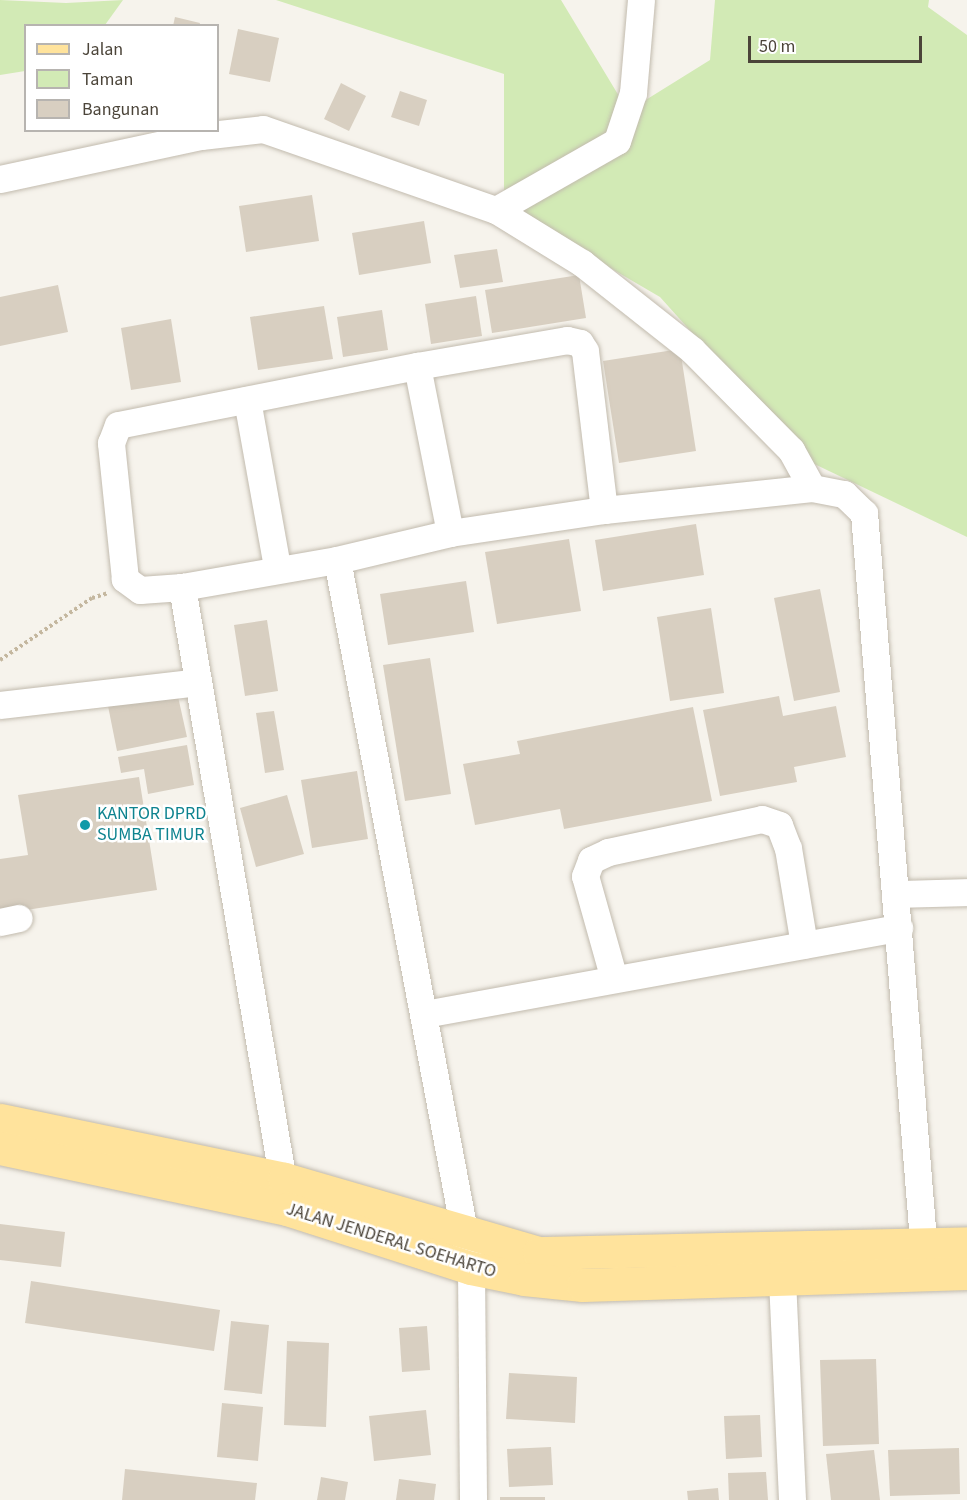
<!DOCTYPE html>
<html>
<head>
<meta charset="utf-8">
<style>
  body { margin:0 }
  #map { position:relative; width:967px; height:1500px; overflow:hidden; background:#f6f3ec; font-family:"Source Sans 3",sans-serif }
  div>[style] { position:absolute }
  .green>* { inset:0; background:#d2eab5 }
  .building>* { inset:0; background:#d8cfc1 }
  .path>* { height:4px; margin-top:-2px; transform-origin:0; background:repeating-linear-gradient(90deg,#c4b79f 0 3px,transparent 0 6px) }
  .roads { filter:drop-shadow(0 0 2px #c2bbae) drop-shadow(0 0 2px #c2bbae) }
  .minor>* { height:27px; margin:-13.5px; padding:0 13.5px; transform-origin:13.5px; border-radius:13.5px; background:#fff }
  .major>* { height:33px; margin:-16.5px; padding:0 16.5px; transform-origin:16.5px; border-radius:16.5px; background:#ffe39c }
  .dots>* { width:16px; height:16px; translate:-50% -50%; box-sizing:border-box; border:3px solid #fff; border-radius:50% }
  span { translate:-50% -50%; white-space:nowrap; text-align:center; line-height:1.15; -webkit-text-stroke:5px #fff; paint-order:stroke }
  .culture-label { font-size:18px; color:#0d838f }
  .left { translate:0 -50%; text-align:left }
  .street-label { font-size:18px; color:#4b4439 }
  .legend { position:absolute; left:24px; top:24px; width:195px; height:108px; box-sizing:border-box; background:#fff; border:2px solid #b7b4b0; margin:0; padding:8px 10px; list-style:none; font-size:18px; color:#4b4439 }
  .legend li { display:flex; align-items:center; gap:12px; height:30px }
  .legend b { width:30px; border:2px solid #b7b4b0 }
  .scale { position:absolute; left:748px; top:36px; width:174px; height:27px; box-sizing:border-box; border:3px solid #4b4439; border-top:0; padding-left:8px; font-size:18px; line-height:21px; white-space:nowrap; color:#4b4439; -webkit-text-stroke:4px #fff; paint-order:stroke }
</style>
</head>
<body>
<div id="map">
  <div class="green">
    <i style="clip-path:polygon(0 0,66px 3px,123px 0,105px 25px,26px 26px,25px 71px,0 75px)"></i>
    <i style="clip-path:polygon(276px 0,561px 0,628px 111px,710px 60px,715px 0,929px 0,928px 7px,967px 35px,967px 537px,806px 460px,660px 297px,504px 206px,504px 74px)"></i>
  </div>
  <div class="building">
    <i style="clip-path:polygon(175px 17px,200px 23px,199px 26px,173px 26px)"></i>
    <i style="clip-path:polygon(238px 29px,279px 38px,270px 82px,229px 74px)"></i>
    <i style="clip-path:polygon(341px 83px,366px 96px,349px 131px,324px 119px)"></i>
    <i style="clip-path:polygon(400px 91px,427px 100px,419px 126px,391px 117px)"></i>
    <i style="clip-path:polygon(312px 195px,319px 241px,246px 252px,239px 206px)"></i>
    <i style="clip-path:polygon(424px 221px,431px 263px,359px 275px,352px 233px)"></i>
    <i style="clip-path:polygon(497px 249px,503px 282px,460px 288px,454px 255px)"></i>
    <i style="clip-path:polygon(579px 275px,586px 318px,492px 333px,485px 290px)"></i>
    <i style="clip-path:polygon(58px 285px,68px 332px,0 346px,0 297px)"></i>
    <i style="clip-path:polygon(476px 296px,482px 336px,431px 344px,425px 304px)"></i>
    <i style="clip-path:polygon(324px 306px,333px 359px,258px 370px,250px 317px)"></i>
    <i style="clip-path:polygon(382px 310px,388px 350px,343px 357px,337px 317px)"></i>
    <i style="clip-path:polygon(171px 319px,181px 382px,131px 390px,121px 328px)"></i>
    <i style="clip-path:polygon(680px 349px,696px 451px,619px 463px,603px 361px)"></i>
    <i style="clip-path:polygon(696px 524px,704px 575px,603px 591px,595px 540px)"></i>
    <i style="clip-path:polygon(569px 539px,581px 611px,497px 624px,485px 552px)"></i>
    <i style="clip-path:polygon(466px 581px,474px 632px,388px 645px,380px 594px)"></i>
    <i style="clip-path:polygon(820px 589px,840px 692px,794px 701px,774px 598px)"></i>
    <i style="clip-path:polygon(711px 608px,724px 693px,670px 701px,657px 617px)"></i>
    <i style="clip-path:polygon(267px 620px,278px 691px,245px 696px,234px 625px)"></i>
    <i style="clip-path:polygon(430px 658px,451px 794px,405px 801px,383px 665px)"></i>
    <i style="clip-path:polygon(177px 692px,187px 737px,117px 751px,108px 706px)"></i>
    <i style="clip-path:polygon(779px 696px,783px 716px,836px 706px,846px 757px,794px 767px,797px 782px,720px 796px,703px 710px)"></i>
    <i style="clip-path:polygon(693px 707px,712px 801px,564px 829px,560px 809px,475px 825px,463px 764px,520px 754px,517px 741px)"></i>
    <i style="clip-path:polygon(274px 711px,284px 770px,265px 773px,256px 713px)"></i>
    <i style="clip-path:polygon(187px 745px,194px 785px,148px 794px,144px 769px,121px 773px,118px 757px)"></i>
    <i style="clip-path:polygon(357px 771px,368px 839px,312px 848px,301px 780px)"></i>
    <i style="clip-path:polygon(139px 777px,157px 890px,0 914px,0 859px,28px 855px,18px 795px)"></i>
    <i style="clip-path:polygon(287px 795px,304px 854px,256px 867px,240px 808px)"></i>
    <i style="clip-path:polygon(0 1224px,65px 1232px,61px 1267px,0 1260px)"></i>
    <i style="clip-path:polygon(31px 1281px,220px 1310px,214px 1351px,25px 1323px)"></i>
    <i style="clip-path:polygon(231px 1321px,269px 1325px,262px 1394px,224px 1390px)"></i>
    <i style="clip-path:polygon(427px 1326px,430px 1370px,402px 1372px,399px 1328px)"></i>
    <i style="clip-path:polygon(287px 1341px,329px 1343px,326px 1427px,284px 1425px)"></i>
    <i style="clip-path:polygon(876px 1359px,879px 1444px,823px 1446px,820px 1360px)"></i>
    <i style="clip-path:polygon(509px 1373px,577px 1377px,575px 1423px,506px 1419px)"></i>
    <i style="clip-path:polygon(222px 1403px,263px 1407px,258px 1461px,217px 1457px)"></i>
    <i style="clip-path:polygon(426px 1410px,431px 1455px,374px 1461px,369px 1416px)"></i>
    <i style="clip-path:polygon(760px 1415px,762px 1457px,726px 1459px,724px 1416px)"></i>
    <i style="clip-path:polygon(551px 1447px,553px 1485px,509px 1487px,507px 1449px)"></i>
    <i style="clip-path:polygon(959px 1448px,960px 1494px,890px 1496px,888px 1450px)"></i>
    <i style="clip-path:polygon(874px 1450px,880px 1500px,831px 1500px,826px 1454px)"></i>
    <i style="clip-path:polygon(125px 1469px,257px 1483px,255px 1500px,122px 1500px)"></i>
    <i style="clip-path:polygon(766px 1472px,768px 1500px,729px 1500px,728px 1473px)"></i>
    <i style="clip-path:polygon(321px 1477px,348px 1482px,345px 1500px,317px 1500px)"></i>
    <i style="clip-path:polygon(399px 1479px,436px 1484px,434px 1500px,396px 1500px)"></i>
    <i style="clip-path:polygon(718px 1488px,719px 1500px,688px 1500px,687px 1491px)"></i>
    <i style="clip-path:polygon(500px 1497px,545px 1497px,545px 1500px,500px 1500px)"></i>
  </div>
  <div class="path">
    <i style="left:0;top:660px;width:111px;rotate:-34deg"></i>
    <i style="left:92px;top:598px;width:17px;rotate:-17deg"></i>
  </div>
  <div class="roads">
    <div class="minor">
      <i style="left:0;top:179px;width:206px;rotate:-12.1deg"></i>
      <i style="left:201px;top:136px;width:62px;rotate:-6.4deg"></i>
      <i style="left:263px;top:129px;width:247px;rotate:19.2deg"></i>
      <i style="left:496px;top:210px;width:101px;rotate:31.6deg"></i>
      <i style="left:582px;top:263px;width:140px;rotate:38.3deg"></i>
      <i style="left:692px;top:350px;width:141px;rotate:45.3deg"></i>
      <i style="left:791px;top:450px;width:43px;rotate:61.1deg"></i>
      <i style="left:496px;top:210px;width:139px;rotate:-29.7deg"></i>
      <i style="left:617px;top:141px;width:51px;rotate:-71.6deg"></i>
      <i style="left:633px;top:93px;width:93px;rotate:-85.1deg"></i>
      <i style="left:417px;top:366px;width:170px;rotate:78.8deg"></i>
      <i style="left:247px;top:400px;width:170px;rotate:79.8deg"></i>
      <i style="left:337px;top:560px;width:721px;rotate:79.28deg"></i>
      <i style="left:471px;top:1268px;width:232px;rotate:89.5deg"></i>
      <i style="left:182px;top:587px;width:42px;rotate:175.9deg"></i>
      <i style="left:140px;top:590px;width:19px;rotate:-144deg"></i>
      <i style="left:125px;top:579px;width:137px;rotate:-95.9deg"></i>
      <i style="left:111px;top:443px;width:19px;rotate:-69deg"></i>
      <i style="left:118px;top:425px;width:305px;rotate:-11.2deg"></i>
      <i style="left:417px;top:366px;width:152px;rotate:-9.8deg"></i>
      <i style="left:567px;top:340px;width:13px;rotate:13deg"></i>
      <i style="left:580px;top:343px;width:9px;rotate:58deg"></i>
      <i style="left:585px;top:351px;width:160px;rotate:83.2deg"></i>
      <i style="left:0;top:705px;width:199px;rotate:-6.6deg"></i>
      <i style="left:897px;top:894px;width:70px;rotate:-1.6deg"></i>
      <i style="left:0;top:922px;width:19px;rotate:-12deg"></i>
      <i style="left:614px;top:979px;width:107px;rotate:-105.7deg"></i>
      <i style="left:585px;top:876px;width:17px;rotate:-69deg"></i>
      <i style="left:591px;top:860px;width:19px;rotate:-25deg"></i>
      <i style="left:608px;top:852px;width:157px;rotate:-12.1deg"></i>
      <i style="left:762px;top:819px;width:18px;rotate:19deg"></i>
      <i style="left:779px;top:825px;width:25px;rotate:69deg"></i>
      <i style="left:788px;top:848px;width:98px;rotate:80.6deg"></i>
      <i style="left:424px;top:1014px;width:483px;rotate:-10.3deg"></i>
      <i style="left:286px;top:1199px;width:621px;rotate:-99.64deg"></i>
      <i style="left:182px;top:587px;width:157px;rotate:-9.9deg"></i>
      <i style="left:337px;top:560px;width:116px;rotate:-13.4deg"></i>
      <i style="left:450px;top:533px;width:156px;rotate:-8.5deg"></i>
      <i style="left:604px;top:510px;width:209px;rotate:-6deg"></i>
      <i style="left:812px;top:488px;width:33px;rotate:11deg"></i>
      <i style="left:844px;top:494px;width:28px;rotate:44deg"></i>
      <i style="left:864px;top:513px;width:753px;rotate:85.36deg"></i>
      <i style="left:782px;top:1279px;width:221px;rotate:87.4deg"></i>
    </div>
    <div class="major">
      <i style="left:0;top:1120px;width:290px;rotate:11.7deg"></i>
      <i style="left:284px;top:1179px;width:266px;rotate:16.2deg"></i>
      <i style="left:539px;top:1253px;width:428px;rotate:-1.3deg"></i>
      <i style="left:0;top:1148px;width:293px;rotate:12deg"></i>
      <i style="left:287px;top:1209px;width:193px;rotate:17.8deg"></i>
      <i style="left:471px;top:1268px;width:54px;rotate:11.7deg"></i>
      <i style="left:524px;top:1279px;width:59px;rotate:5.8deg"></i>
      <i style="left:583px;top:1285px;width:384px;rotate:-1.8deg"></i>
    </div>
  </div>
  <div class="dots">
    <i style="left:85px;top:825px;background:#0f9aa8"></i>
  </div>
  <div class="culture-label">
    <span class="left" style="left:97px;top:825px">KANTOR DPRD<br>SUMBA TIMUR</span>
  </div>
  <div class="street-label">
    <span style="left:391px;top:1241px;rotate:17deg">JALAN JENDERAL SOEHARTO</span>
  </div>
  <ul class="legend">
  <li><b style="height:8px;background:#ffe39c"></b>Jalan</li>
  <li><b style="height:16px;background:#d2eab5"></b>Taman</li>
  <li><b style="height:16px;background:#d8cfc1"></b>Bangunan</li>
  </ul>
  <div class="scale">50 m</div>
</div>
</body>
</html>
